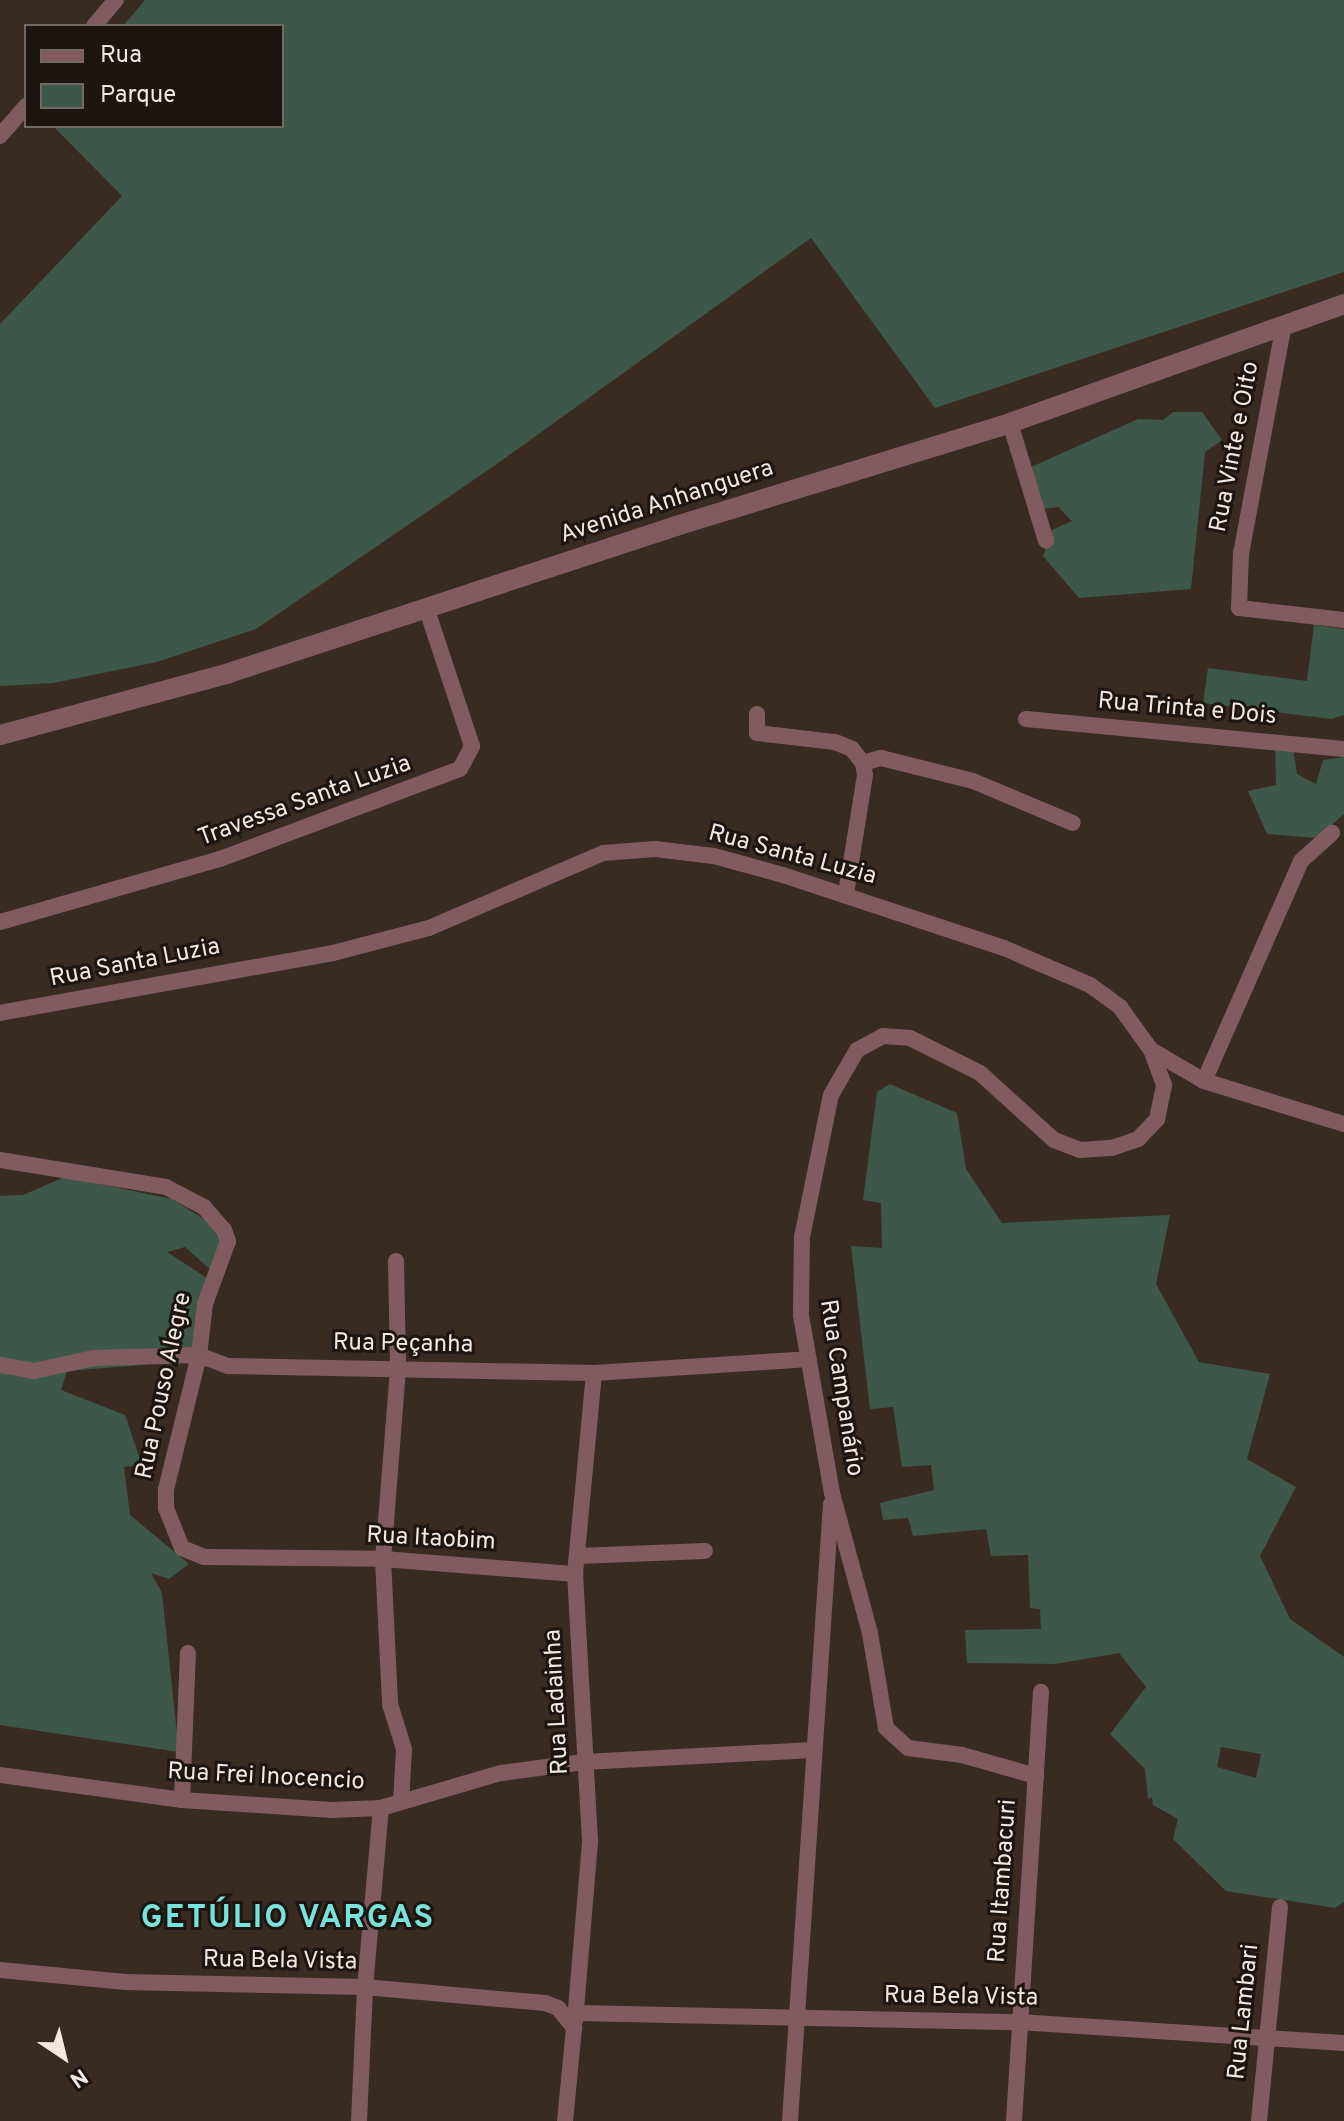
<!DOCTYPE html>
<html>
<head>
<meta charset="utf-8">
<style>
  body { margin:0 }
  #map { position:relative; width:1344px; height:2121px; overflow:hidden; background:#3a2b21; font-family:Overpass,sans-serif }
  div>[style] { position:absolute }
  .green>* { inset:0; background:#3e574b }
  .minor>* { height:16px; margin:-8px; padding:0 8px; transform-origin:8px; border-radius:8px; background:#805c61 }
  .tertiary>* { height:20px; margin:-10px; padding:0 10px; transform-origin:10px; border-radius:10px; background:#805c61 }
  span { translate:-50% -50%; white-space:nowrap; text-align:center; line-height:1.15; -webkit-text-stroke:6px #1c1511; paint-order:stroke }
  .street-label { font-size:24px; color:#f2e8e1 }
  .district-label { font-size:32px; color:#79e3da; font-weight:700; letter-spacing:2px }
  .legend { position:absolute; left:24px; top:24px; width:260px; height:104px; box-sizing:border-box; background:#1c1511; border:2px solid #726964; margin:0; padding:10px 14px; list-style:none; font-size:24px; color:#f2e8e1 }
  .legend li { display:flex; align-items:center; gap:16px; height:40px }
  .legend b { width:40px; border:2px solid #726964 }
  .north { position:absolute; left:24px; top:2017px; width:80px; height:80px; -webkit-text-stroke:6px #1c1511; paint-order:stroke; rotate:145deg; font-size:22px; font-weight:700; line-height:32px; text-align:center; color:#f2e8e1 }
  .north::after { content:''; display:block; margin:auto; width:28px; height:36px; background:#f2e8e1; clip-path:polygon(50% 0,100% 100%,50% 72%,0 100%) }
</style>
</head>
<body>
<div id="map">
  <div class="green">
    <i style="clip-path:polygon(145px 0,1344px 0,1344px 272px,935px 408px,811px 238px,494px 466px,256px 629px,157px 662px,53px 683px,0 686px,0 324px,122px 196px,53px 126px,282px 126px,282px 26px,123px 26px)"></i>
    <i style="clip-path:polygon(1173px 412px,1202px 412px,1222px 440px,1205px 452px,1191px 589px,1079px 598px,1043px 556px,1052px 530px,1072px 521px,1058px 507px,1042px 509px,1029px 468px,1138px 419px,1163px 420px)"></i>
    <i style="clip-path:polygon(1314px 625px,1344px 629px,1344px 715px,1331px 719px,1203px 703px,1208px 668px,1307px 681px)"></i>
    <i style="clip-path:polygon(1275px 745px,1293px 748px,1297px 774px,1316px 784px,1323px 760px,1344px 757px,1344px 814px,1317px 838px,1267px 834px,1248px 791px,1276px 785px)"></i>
    <i style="clip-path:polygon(evenodd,890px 1084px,957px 1113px,966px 1169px,1002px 1223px,1170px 1215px,1156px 1284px,1199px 1362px,1270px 1374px,1247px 1459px,1296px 1487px,1260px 1556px,1290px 1619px,1344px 1657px,1344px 1902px,1335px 1908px,1226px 1891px,1173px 1839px,1178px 1819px,1153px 1805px,1152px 1797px,1148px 1799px,1145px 1769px,1110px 1734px,1146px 1687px,1119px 1653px,1055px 1664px,967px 1663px,965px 1630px,1041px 1629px,1040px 1609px,1030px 1608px,1028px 1555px,991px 1556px,986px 1529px,913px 1536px,908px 1518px,883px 1520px,880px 1503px,934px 1490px,931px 1465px,902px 1467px,893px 1407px,870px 1409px,851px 1246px,882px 1248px,881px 1203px,863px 1200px,877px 1092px,890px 1084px,1221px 1747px,1261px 1754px,1256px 1778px,1217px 1767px,1221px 1747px)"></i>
    <i style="clip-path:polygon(65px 1177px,172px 1199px,210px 1223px,221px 1242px,212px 1271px,185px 1247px,167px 1252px,207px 1278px,193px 1351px,143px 1365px,67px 1371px,61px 1390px,125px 1415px,142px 1465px,124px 1467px,130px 1515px,189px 1564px,169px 1579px,151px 1573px,162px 1593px,179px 1752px,0 1725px,0 1196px,23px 1195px)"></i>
  </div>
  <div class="minor">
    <i style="left:94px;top:26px;width:34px;rotate:-50deg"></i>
    <i style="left:0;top:136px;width:40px;rotate:-49deg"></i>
    <i style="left:1284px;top:324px;width:233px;rotate:100.6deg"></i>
    <i style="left:1241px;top:553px;width:55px;rotate:92.1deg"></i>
    <i style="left:1239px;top:608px;width:106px;rotate:6.5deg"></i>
    <i style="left:1010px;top:423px;width:123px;rotate:73deg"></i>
    <i style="left:757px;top:714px;width:19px;rotate:90deg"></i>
    <i style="left:757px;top:733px;width:79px;rotate:6.6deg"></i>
    <i style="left:835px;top:742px;width:18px;rotate:22deg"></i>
    <i style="left:852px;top:749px;width:18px;rotate:52deg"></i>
    <i style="left:863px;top:763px;width:12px;rotate:81deg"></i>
    <i style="left:865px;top:775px;width:121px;rotate:99.1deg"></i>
    <i style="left:1026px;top:719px;width:319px;rotate:5.4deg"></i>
    <i style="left:863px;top:763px;width:19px;rotate:-16deg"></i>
    <i style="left:881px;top:758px;width:95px;rotate:14deg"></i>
    <i style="left:973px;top:781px;width:108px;rotate:22.8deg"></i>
    <i style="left:0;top:922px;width:229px;rotate:-16deg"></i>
    <i style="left:220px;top:859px;width:256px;rotate:-20.6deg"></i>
    <i style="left:460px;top:769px;width:26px;rotate:-62deg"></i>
    <i style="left:472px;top:746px;width:143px;rotate:-108.3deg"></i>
    <i style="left:0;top:1013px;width:338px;rotate:-10.2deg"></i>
    <i style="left:333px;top:953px;width:99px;rotate:-14.6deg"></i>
    <i style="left:429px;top:928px;width:189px;rotate:-23.3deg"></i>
    <i style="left:603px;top:853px;width:52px;rotate:-4.4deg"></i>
    <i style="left:655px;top:849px;width:59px;rotate:6.8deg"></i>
    <i style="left:714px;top:856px;width:72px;rotate:15.4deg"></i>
    <i style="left:783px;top:875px;width:233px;rotate:18.3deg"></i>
    <i style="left:1004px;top:948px;width:94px;rotate:23.3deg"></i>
    <i style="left:1090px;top:985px;width:37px;rotate:36deg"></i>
    <i style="left:1120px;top:1007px;width:53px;rotate:54.2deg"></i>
    <i style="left:1151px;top:1050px;width:61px;rotate:30.3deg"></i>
    <i style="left:1204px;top:1081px;width:146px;rotate:17.1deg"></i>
    <i style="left:1204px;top:1081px;width:240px;rotate:-66.2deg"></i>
    <i style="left:1301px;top:861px;width:42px;rotate:-42.1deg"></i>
    <i style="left:0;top:1160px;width:168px;rotate:9.2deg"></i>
    <i style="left:166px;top:1187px;width:43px;rotate:27.8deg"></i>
    <i style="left:204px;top:1207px;width:30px;rotate:49deg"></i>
    <i style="left:224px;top:1230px;width:12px;rotate:70deg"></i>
    <i style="left:228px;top:1241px;width:67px;rotate:110.1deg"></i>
    <i style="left:205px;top:1304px;width:51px;rotate:96.7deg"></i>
    <i style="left:199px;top:1355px;width:138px;rotate:103.8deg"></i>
    <i style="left:166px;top:1489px;width:19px;rotate:90deg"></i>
    <i style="left:166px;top:1508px;width:43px;rotate:68.2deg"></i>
    <i style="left:182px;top:1548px;width:24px;rotate:22deg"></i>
    <i style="left:204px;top:1557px;width:179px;rotate:0.6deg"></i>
    <i style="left:383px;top:1559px;width:193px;rotate:4.5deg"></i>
    <i style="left:396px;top:1261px;width:108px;rotate:88.9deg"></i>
    <i style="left:398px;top:1369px;width:191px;rotate:94.5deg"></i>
    <i style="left:383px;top:1559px;width:145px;rotate:87.2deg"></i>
    <i style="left:390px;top:1704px;width:47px;rotate:72.7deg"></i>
    <i style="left:404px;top:1749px;width:53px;rotate:93.2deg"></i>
    <i style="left:0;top:1365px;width:35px;rotate:10deg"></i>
    <i style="left:34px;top:1371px;width:61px;rotate:-12.2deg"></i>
    <i style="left:94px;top:1358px;width:105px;rotate:-1.6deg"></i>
    <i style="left:199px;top:1355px;width:31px;rotate:21deg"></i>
    <i style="left:228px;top:1366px;width:366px;rotate:1.1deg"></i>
    <i style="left:594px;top:1373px;width:215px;rotate:-3.7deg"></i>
    <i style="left:578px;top:1556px;width:127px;rotate:-2.3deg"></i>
    <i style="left:0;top:1775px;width:184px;rotate:7.8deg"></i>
    <i style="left:182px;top:1800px;width:150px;rotate:3.8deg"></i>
    <i style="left:332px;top:1810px;width:49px;rotate:-2.3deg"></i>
    <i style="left:381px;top:1808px;width:125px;rotate:-16.3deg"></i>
    <i style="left:501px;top:1773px;width:84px;rotate:-7.5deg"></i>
    <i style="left:584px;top:1762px;width:229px;rotate:-3deg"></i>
    <i style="left:1036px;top:1776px;width:77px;rotate:-164.2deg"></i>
    <i style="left:962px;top:1755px;width:54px;rotate:-172.6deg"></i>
    <i style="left:908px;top:1748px;width:30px;rotate:-138deg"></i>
    <i style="left:886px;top:1728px;width:96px;rotate:-99.6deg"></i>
    <i style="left:870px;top:1633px;width:145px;rotate:-105.2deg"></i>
    <i style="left:832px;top:1493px;width:181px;rotate:-99.9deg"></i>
    <i style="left:801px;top:1315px;width:78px;rotate:-89.3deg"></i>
    <i style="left:802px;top:1237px;width:145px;rotate:-78.5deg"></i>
    <i style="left:831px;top:1095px;width:52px;rotate:-60deg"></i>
    <i style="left:857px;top:1050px;width:30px;rotate:-28deg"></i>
    <i style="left:883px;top:1036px;width:27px;rotate:4deg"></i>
    <i style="left:910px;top:1038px;width:78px;rotate:26.6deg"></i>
    <i style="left:980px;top:1073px;width:100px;rotate:42.2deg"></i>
    <i style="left:1054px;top:1140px;width:28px;rotate:21deg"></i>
    <i style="left:1080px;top:1150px;width:32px;rotate:-4deg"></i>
    <i style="left:1112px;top:1148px;width:28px;rotate:-19deg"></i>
    <i style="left:1138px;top:1139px;width:28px;rotate:-46deg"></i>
    <i style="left:1157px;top:1119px;width:35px;rotate:-78deg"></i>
    <i style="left:1164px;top:1085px;width:37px;rotate:-110deg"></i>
    <i style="left:182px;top:1800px;width:147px;rotate:-87.7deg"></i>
    <i style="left:0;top:1970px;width:126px;rotate:5.5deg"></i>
    <i style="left:125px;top:1982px;width:240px;rotate:1.2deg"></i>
    <i style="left:365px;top:1987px;width:181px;rotate:5.1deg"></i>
    <i style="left:545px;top:2003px;width:14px;rotate:21deg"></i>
    <i style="left:558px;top:2008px;width:26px;rotate:51deg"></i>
    <i style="left:574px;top:2028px;width:93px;rotate:95.5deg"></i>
    <i style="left:576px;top:2013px;width:442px;rotate:1.2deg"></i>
    <i style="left:1018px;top:2022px;width:327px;rotate:3.7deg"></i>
    <i style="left:575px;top:2021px;width:181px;rotate:-85.2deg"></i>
    <i style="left:590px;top:1841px;width:267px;rotate:-93.2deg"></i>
    <i style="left:575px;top:1574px;width:202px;rotate:-84.6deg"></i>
    <i style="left:359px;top:2121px;width:134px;rotate:-87.4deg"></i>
    <i style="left:365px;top:1987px;width:180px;rotate:-84.9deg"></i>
    <i style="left:790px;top:2121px;width:618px;rotate:-86.2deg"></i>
    <i style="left:1014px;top:2121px;width:430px;rotate:-86.4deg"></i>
    <i style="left:1259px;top:2121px;width:215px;rotate:-84.4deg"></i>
  </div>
  <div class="tertiary">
    <i style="left:0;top:735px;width:237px;rotate:-15.1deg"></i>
    <i style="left:229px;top:673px;width:471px;rotate:-18.2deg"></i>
    <i style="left:676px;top:526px;width:350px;rotate:-17.1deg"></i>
    <i style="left:1010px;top:423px;width:355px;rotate:-19.6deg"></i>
  </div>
  <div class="street-label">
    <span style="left:1236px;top:447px;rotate:-79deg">Rua Vinte e Oito</span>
    <span style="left:667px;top:503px;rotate:-18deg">Avenida Anhanguera</span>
    <span style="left:1187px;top:710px;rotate:5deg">Rua Trinta e Dois</span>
    <span style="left:305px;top:802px;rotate:-20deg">Travessa Santa Luzia</span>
    <span style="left:792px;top:856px;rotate:15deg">Rua Santa Luzia</span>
    <span style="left:135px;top:964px;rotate:-11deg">Rua Santa Luzia</span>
    <span style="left:403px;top:1345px;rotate:1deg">Rua Peçanha</span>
    <span style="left:165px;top:1386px;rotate:-78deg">Rua Pouso Alegre</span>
    <span style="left:840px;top:1388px;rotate:81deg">Rua Campanário</span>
    <span style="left:431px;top:1540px;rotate:3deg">Rua Itaobim</span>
    <span style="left:558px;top:1702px;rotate:-93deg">Rua Ladainha</span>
    <span style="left:266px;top:1778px;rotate:3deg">Rua Frei Inocencio</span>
    <span style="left:1004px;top:1881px;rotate:-86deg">Rua Itambacuri</span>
    <span style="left:280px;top:1962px;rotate:1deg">Rua Bela Vista</span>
    <span style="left:961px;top:1998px;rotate:1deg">Rua Bela Vista</span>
    <span style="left:1245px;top:2012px;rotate:-84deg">Rua Lambari</span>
  </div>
  <div class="district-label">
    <span style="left:288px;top:1919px">GETÚLIO VARGAS</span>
  </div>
  <ul class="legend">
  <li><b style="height:10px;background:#805c61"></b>Rua</li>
  <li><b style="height:22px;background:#3e574b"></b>Parque</li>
  </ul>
  <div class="north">N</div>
</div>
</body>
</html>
